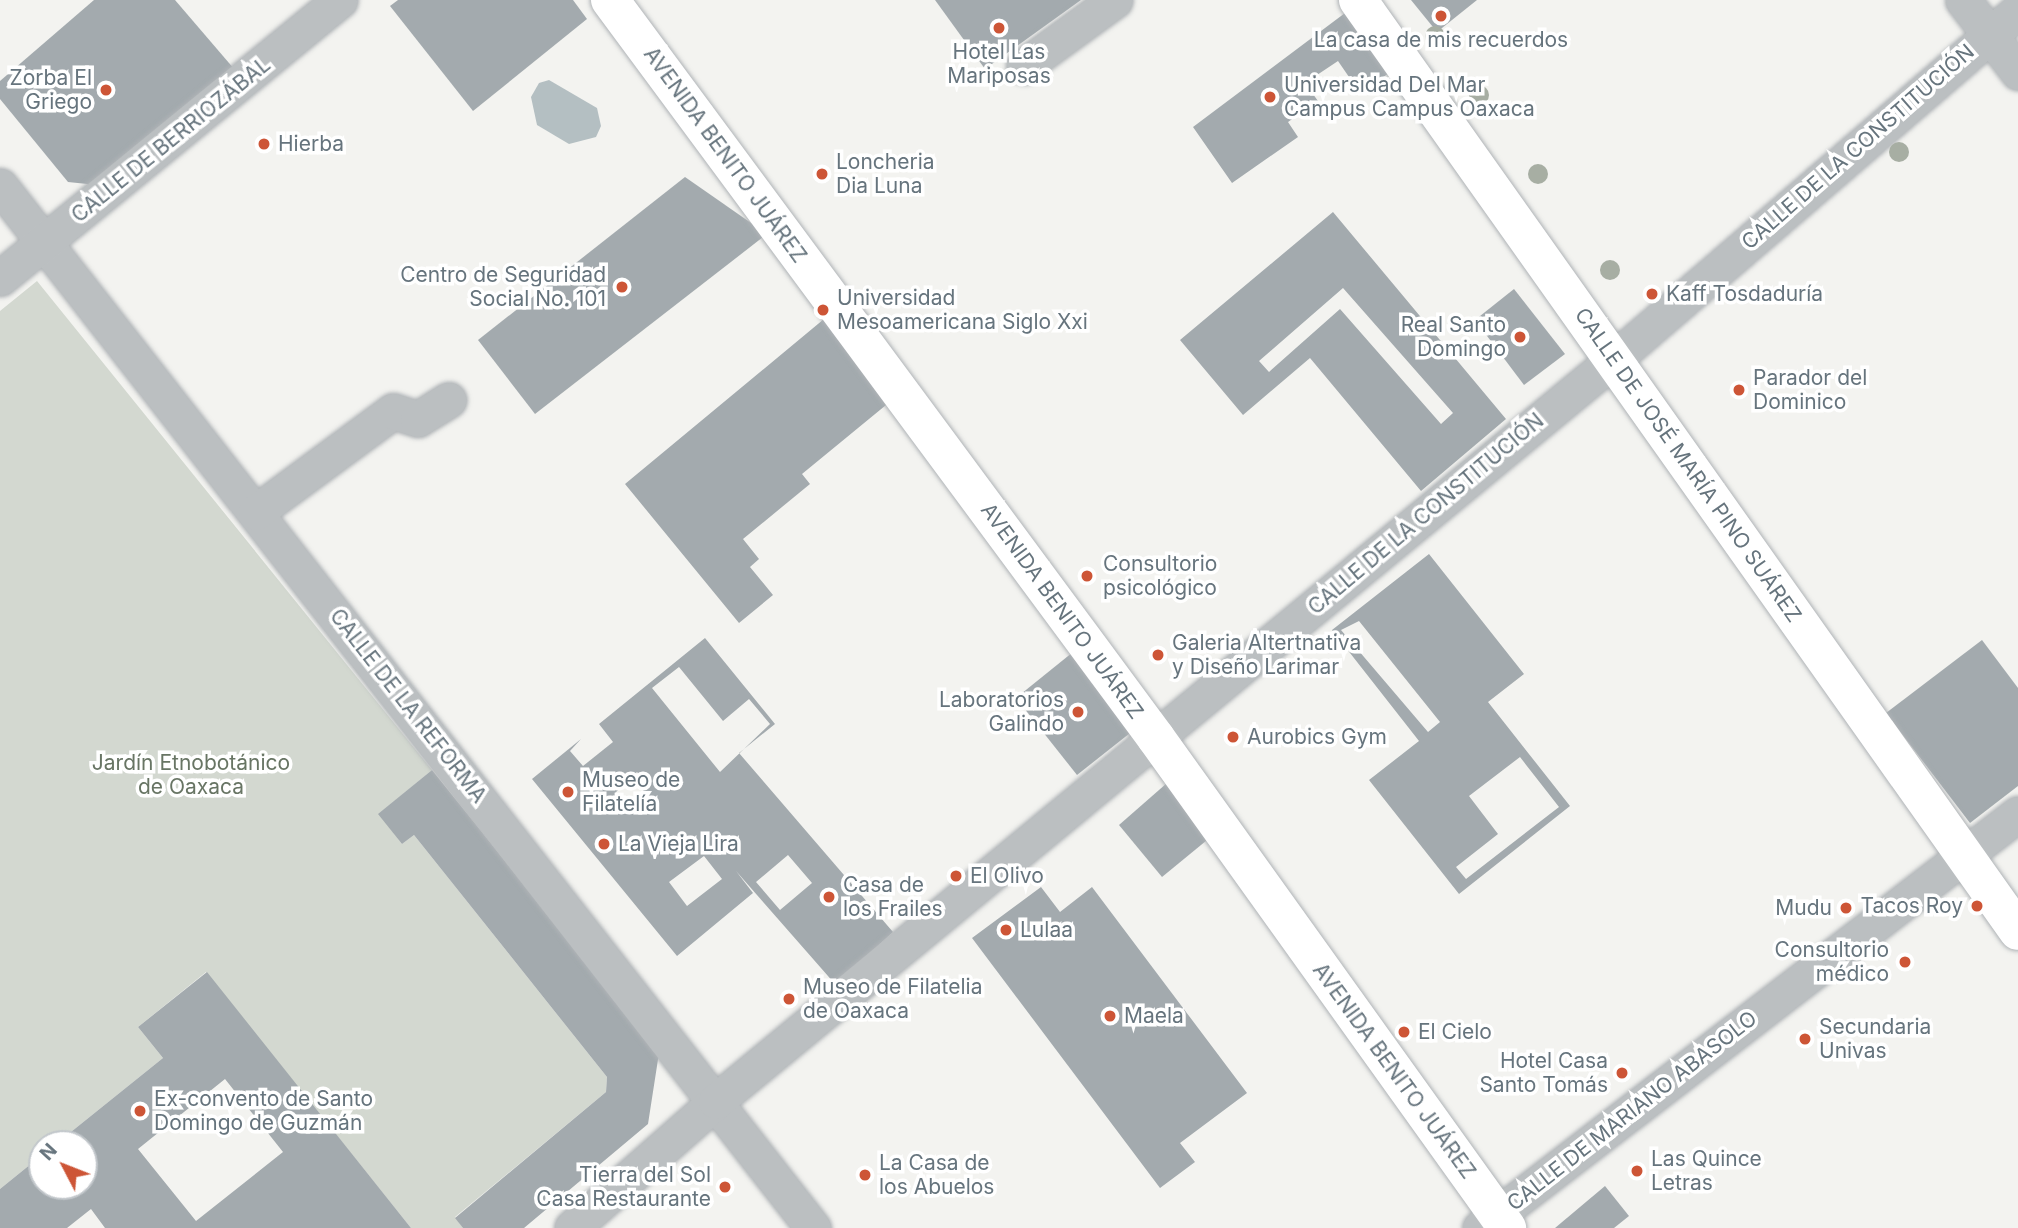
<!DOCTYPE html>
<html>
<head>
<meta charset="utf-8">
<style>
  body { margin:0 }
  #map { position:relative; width:2018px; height:1228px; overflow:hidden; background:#f3f3f0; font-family:Inter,sans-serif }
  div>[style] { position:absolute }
  .green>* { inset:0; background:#d3d8d0 }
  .water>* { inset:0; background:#b4bfc2 }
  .building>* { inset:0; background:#a3aaae }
  .roads { filter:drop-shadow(0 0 2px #afb3b6) drop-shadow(0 0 2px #afb3b6) }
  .minor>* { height:35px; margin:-17.5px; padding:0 17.5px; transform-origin:17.5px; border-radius:17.5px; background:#bbbfc1 }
  .major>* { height:38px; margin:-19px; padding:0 19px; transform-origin:19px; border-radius:19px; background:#fff }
  .trees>* { width:20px; height:20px; margin:-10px; border-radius:50%; background:#a7aea3 }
  .dots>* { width:19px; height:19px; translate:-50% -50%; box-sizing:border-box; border:4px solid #fff; border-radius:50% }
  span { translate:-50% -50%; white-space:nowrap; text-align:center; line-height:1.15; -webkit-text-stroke:7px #fff; paint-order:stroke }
  .poi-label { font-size:21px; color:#66747d }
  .right { translate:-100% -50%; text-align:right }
  .left { translate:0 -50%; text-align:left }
  .street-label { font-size:21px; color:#66747d }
  .park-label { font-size:21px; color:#687564 }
  .north { position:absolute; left:28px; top:1130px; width:70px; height:70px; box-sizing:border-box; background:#fff; border:2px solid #c2c7cb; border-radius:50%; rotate:312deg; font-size:19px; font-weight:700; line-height:28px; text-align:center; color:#66747d }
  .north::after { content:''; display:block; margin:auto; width:24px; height:32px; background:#cd5536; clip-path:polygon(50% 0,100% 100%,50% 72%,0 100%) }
</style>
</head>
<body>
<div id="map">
  <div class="green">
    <i style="clip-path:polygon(37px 281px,432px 770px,379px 814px,402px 844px,414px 835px,607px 1077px,606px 1092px,455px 1217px,463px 1228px,411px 1228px,206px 972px,138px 1027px,163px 1058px,56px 1144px,42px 1144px,42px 1155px,0 1189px,0 311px)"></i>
  </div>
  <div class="water">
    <i style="clip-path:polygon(549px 80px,597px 108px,601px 126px,596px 137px,569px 144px,537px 125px,531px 97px,539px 83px)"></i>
  </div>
  <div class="building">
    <i style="clip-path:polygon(94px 0,175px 0,235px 70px,97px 185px,68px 182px,0 99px,0 81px)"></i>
    <i style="clip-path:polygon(398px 0,573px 0,587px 19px,473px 111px,390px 6px)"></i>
    <i style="clip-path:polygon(935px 0,1081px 0,985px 69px)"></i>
    <i style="clip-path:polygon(1411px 0,1477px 0,1437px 32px)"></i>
    <i style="clip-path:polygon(1349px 10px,1392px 71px,1360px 93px,1338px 61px,1305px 83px,1318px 101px,1288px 122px,1298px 137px,1232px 183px,1193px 127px)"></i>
    <i style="clip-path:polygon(685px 177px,767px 234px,535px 414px,478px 340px)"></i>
    <i style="clip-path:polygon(evenodd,1333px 212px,1506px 419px,1421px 491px,1310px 358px,1243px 415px,1180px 340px,1333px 212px,1343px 288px,1453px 413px,1441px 424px,1340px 309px,1269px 372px,1259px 361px,1343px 288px)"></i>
    <i style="clip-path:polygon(1514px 289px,1565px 354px,1524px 385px,1475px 320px)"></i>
    <i style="clip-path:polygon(830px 314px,897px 396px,802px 474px,810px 484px,743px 539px,759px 559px,750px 567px,773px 595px,739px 623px,625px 484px)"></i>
    <i style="clip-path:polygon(evenodd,1429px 554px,1524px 674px,1488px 702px,1570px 806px,1459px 894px,1369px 780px,1419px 741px,1332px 630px,1429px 554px,1359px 621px,1440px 722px,1428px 732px,1341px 630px,1359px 621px,1429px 554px,1520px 757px,1559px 807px,1466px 879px,1456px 867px,1498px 834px,1469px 796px,1520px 757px)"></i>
    <i style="clip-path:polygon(evenodd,705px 638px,775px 724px,739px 753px,893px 932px,835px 984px,736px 871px,753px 893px,677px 956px,532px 779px,581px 739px,570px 751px,583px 766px,613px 742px,599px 724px,705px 638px,679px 667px,723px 721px,749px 699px,770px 724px,720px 772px,652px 688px,679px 667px,705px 638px,637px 772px,649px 785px,627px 806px,615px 793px,637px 772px,705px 638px,788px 855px,812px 883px,780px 910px,756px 882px,788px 855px,705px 638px,704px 856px,722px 879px,687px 906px,669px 882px,704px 856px)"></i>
    <i style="clip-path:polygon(1982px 640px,2018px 688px,2018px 786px,1970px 823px,1886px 713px)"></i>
    <i style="clip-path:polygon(1078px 648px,1139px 726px,1077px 775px,1016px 698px)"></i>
    <i style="clip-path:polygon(432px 770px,659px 1053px,648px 1124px,524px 1228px,463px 1228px,455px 1218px,606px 1092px,607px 1077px,414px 835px,402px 844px,378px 814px)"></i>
    <i style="clip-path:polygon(1167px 783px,1212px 836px,1162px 877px,1119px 825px)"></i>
    <i style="clip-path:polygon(1041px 887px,1060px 912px,1092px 887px,1247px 1093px,1180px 1143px,1195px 1162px,1160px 1188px,972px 938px)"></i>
    <i style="clip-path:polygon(evenodd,207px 972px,411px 1228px,105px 1228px,91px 1209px,67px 1228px,0 1228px,0 1189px,42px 1155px,42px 1186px,84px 1186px,84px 1144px,56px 1144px,163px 1058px,138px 1027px,207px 972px,225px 1079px,283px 1152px,196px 1221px,138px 1149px,225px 1079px)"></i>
    <i style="clip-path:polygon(1605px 1186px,1629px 1216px,1614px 1228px,1555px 1228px)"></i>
  </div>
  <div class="roads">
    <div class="minor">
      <i style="left:1963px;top:0;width:91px;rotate:52.6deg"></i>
      <i style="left:1024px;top:66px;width:112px;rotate:-36deg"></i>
      <i style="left:0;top:186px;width:1322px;rotate:52.04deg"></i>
      <i style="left:0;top:278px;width:439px;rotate:-39.3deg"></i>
      <i style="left:256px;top:512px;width:170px;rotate:-36.4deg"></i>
      <i style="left:393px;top:411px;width:26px;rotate:18deg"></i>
      <i style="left:418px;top:419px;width:36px;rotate:-32deg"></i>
      <i style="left:572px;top:1228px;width:192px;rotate:-41.4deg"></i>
      <i style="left:716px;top:1101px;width:1163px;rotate:-39.56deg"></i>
      <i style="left:1613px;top:360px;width:535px;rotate:-40.75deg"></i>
      <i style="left:1480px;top:1228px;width:679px;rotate:-37.58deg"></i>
    </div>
    <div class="major">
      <i style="left:610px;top:0;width:918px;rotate:53.5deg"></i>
      <i style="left:1156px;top:738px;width:603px;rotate:54.38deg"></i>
      <i style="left:1358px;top:0;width:1141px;rotate:54.67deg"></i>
    </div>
  </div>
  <div class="trees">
    <i style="left:1435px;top:36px"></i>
    <i style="left:1479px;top:95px"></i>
    <i style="left:1899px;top:152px"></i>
    <i style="left:1538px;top:174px"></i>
    <i style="left:1610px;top:270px"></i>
  </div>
  <div class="dots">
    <i style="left:1441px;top:16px;background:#cd5536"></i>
    <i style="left:999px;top:28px;background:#cd5536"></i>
    <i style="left:106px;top:90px;background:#cd5536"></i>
    <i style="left:1270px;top:97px;background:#cd5536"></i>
    <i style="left:264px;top:144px;background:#cd5536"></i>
    <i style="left:822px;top:174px;background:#cd5536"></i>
    <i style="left:622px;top:287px;background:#cd5536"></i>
    <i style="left:1652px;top:294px;background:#cd5536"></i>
    <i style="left:823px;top:310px;background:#cd5536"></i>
    <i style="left:1520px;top:337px;background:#cd5536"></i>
    <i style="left:1739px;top:390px;background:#cd5536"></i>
    <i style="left:1087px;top:576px;background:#cd5536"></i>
    <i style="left:1158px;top:655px;background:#cd5536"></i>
    <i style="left:1078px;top:712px;background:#cd5536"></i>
    <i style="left:1233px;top:737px;background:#cd5536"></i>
    <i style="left:568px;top:792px;background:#cd5536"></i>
    <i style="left:604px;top:844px;background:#cd5536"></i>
    <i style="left:956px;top:876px;background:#cd5536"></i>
    <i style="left:829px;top:897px;background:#cd5536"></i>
    <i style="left:1977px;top:906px;background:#cd5536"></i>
    <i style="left:1846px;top:908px;background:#cd5536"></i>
    <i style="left:1006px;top:930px;background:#cd5536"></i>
    <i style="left:1905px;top:962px;background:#cd5536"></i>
    <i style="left:789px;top:999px;background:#cd5536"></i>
    <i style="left:1110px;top:1016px;background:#cd5536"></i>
    <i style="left:1404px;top:1032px;background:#cd5536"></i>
    <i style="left:1805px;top:1039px;background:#cd5536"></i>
    <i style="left:1622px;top:1073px;background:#cd5536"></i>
    <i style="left:140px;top:1111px;background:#cd5536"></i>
    <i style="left:1637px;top:1171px;background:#cd5536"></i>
    <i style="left:865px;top:1175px;background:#cd5536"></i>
    <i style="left:725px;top:1187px;background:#cd5536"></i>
  </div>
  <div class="poi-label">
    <span style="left:1441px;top:40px">La casa de mis recuerdos</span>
    <span style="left:999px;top:64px">Hotel Las<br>Mariposas</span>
    <span class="right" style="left:92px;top:90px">Zorba El<br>Griego</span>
    <span class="left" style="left:1284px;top:97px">Universidad Del Mar<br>Campus Campus Oaxaca</span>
    <span class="left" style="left:278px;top:144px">Hierba</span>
    <span class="left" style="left:836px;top:174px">Loncheria<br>Dia Luna</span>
    <span class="right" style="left:606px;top:287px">Centro de Seguridad<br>Social No. 101</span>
    <span class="left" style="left:1666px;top:294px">Kaff Tosdaduría</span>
    <span class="left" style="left:837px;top:310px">Universidad<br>Mesoamericana Siglo Xxi</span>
    <span class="right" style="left:1506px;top:337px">Real Santo<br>Domingo</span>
    <span class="left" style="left:1753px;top:390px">Parador del<br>Dominico</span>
    <span class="left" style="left:1103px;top:576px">Consultorio<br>psicológico</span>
    <span class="left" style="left:1172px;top:655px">Galeria Altertnativa<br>y Diseño Larimar</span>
    <span class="right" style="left:1064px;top:712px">Laboratorios<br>Galindo</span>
    <span class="left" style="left:1247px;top:737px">Aurobics Gym</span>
    <span class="left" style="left:582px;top:792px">Museo de<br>Filatelía</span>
    <span class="left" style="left:618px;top:844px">La Vieja Lira</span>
    <span class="left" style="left:970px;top:876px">El Olivo</span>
    <span class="left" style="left:843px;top:897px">Casa de<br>los Frailes</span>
    <span class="right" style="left:1963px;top:906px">Tacos Roy</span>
    <span class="right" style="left:1832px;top:908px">Mudu</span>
    <span class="left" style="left:1020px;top:930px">Lulaa</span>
    <span class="right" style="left:1889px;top:962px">Consultorio<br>médico</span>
    <span class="left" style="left:803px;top:999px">Museo de Filatelia<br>de Oaxaca</span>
    <span class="left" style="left:1124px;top:1016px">Maela</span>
    <span class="left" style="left:1819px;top:1039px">Secundaria<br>Univas</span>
    <span class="left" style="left:1418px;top:1032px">El Cielo</span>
    <span class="right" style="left:1608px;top:1073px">Hotel Casa<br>Santo Tomás</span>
    <span class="left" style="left:154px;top:1111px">Ex-convento de Santo<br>Domingo de Guzmán</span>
    <span class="left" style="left:1651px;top:1171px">Las Quince<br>Letras</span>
    <span class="left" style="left:879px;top:1175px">La Casa de<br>los Abuelos</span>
    <span class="right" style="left:711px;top:1187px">Tierra del Sol<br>Casa Restaurante</span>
  </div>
  <div class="street-label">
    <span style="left:171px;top:140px;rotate:-39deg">CALLE DE BERRIOZÁBAL</span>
    <span style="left:1858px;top:147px;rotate:-41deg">CALLE DE LA CONSTITUCIÓN</span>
    <span style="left:725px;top:155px;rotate:54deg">AVENIDA BENITO JUÁREZ</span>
    <span style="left:1688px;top:465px;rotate:55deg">CALLE DE JOSÉ MARÍA PINO SUÁREZ</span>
    <span style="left:1426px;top:514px;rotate:-40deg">CALLE DE LA CONSTITUCIÓN</span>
    <span style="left:1062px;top:611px;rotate:54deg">AVENIDA BENITO JUÁREZ</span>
    <span style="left:408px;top:706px;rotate:52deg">CALLE DE LA REFORMA</span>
    <span style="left:1394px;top:1071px;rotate:54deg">AVENIDA BENITO JUÁREZ</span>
    <span style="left:1632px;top:1111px;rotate:-38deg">CALLE DE MARIANO ABASOLO</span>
  </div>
  <div class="park-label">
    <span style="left:191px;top:775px">Jardín Etnobotánico<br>de Oaxaca</span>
  </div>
  <div class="north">N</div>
</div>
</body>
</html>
